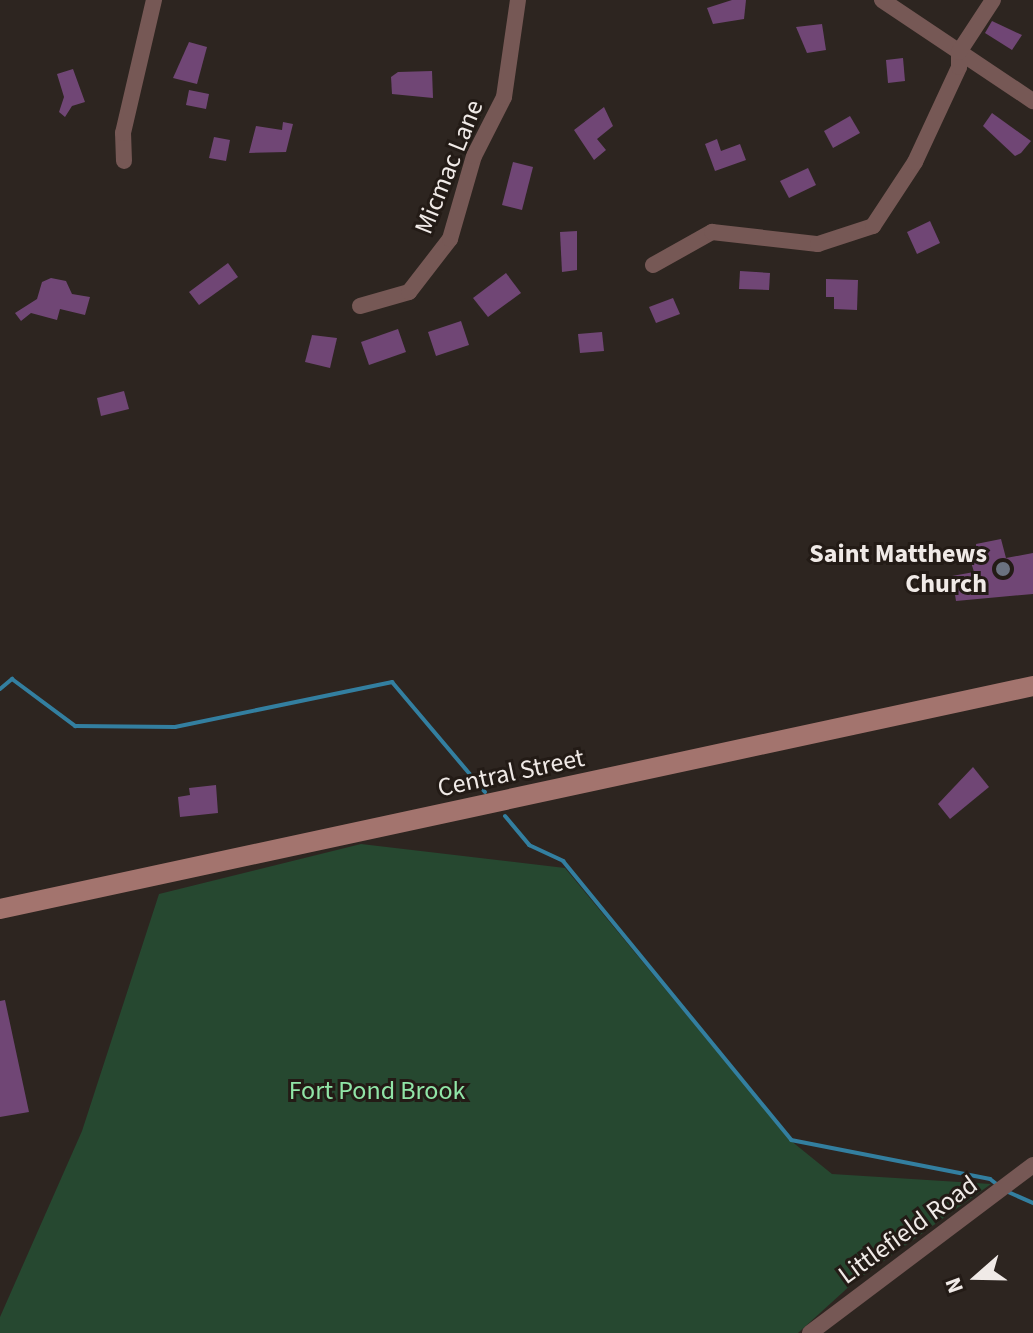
<!DOCTYPE html>
<html>
<head>
<meta charset="utf-8">
<style>
  body { margin:0 }
  #map { position:relative; width:1033px; height:1333px; overflow:hidden; background:#2d2520; font-family:"Source Sans 3",sans-serif }
  div>[style] { position:absolute }
  .green>* { inset:0; background:#264830 }
  .stream>* { height:4px; margin:-2px; padding:0 2px; transform-origin:2px; border-radius:2px; background:#337fa0 }
  .building>* { inset:0; background:#704675 }
  .street>* { height:16px; margin:-8px; padding:0 8px; transform-origin:8px; border-radius:8px; background:#765855 }
  .secondary>* { height:20px; margin:-10px; padding:0 10px; transform-origin:10px; border-radius:10px; background:#a3746e }
  .dots>* { width:22px; height:22px; translate:-50% -50%; box-sizing:border-box; border:4px solid #231b16; border-radius:50% }
  span { translate:-50% -50%; white-space:nowrap; text-align:center; line-height:1.15; -webkit-text-stroke:6px #231b16; paint-order:stroke }
  .street-label { font-size:26px; color:#f0eae7 }
  .poi-label { font-size:26px; color:#f0eae7; font-weight:700 }
  .right { translate:-100% -50%; text-align:right }
  .park-label { font-size:26px; color:#90e5a7 }
  .north { position:absolute; left:937px; top:1237px; width:80px; height:80px; -webkit-text-stroke:6px #231b16; paint-order:stroke; rotate:250deg; font-size:22px; font-weight:700; line-height:32px; text-align:center; color:#f0eae7 }
  .north::after { content:''; display:block; margin:auto; width:28px; height:36px; background:#f0eae7; clip-path:polygon(50% 0,100% 100%,50% 72%,0 100%) }
</style>
</head>
<body>
<div id="map">
  <div class="green">
    <i style="clip-path:polygon(361px 844px,565px 868px,790px 1140px,832px 1174px,991px 1184px,853px 1283px,798px 1333px,0 1333px,0 1317px,82px 1131px,159px 894px)"></i>
  </div>
  <div class="stream">
    <i style="left:0;top:689px;width:16px;rotate:-40deg"></i>
    <i style="left:12px;top:679px;width:79px;rotate:36.7deg"></i>
    <i style="left:75px;top:726px;width:100px;rotate:0.6deg"></i>
    <i style="left:175px;top:727px;width:222px;rotate:-11.7deg"></i>
    <i style="left:392px;top:682px;width:144px;rotate:49.8deg"></i>
    <i style="left:505px;top:816px;width:38px;rotate:50deg"></i>
    <i style="left:529px;top:845px;width:38px;rotate:25deg"></i>
    <i style="left:563px;top:861px;width:360px;rotate:50.7deg"></i>
    <i style="left:791px;top:1140px;width:203px;rotate:11.1deg"></i>
    <i style="left:990px;top:1179px;width:11px;rotate:38deg"></i>
    <i style="left:1006px;top:1191px;width:30px;rotate:24deg"></i>
  </div>
  <div class="building">
    <i style="clip-path:polygon(732px 0,746px 0,744px 19px,713px 24px,707px 8px)"></i>
    <i style="clip-path:polygon(992px 21px,1022px 35px,1012px 50px,985px 33px)"></i>
    <i style="clip-path:polygon(822px 24px,826px 50px,807px 53px,796px 27px)"></i>
    <i style="clip-path:polygon(189px 42px,207px 47px,197px 84px,173px 78px)"></i>
    <i style="clip-path:polygon(903px 58px,905px 81px,888px 83px,886px 60px)"></i>
    <i style="clip-path:polygon(73px 69px,85px 102px,72px 106px,65px 117px,59px 112px,64px 97px,57px 74px)"></i>
    <i style="clip-path:polygon(432px 71px,433px 98px,392px 94px,391px 77px,398px 72px)"></i>
    <i style="clip-path:polygon(189px 90px,209px 94px,206px 109px,186px 105px)"></i>
    <i style="clip-path:polygon(604px 107px,613px 126px,597px 139px,606px 150px,594px 160px,574px 130px)"></i>
    <i style="clip-path:polygon(992px 113px,1031px 141px,1021px 153px,1015px 156px,983px 126px)"></i>
    <i style="clip-path:polygon(850px 116px,860px 133px,833px 148px,824px 131px)"></i>
    <i style="clip-path:polygon(283px 122px,293px 124px,286px 152px,249px 153px,256px 126px,282px 130px)"></i>
    <i style="clip-path:polygon(214px 137px,230px 140px,226px 161px,209px 158px)"></i>
    <i style="clip-path:polygon(717px 139px,721px 151px,740px 144px,746px 160px,715px 171px,705px 144px)"></i>
    <i style="clip-path:polygon(513px 162px,533px 167px,522px 210px,502px 205px)"></i>
    <i style="clip-path:polygon(808px 168px,816px 185px,789px 198px,780px 181px)"></i>
    <i style="clip-path:polygon(930px 221px,940px 243px,917px 254px,907px 232px)"></i>
    <i style="clip-path:polygon(577px 231px,577px 270px,562px 272px,560px 232px)"></i>
    <i style="clip-path:polygon(228px 263px,238px 277px,199px 305px,189px 292px)"></i>
    <i style="clip-path:polygon(740px 271px,770px 273px,769px 290px,739px 289px)"></i>
    <i style="clip-path:polygon(506px 273px,521px 293px,488px 317px,473px 298px)"></i>
    <i style="clip-path:polygon(51px 278px,66px 281px,72px 294px,90px 297px,85px 315px,60px 309px,57px 320px,31px 313px,21px 321px,15px 313px,37px 299px,42px 282px)"></i>
    <i style="clip-path:polygon(826px 279px,858px 280px,857px 310px,834px 309px,834px 297px,826px 297px)"></i>
    <i style="clip-path:polygon(673px 298px,680px 314px,656px 323px,649px 307px)"></i>
    <i style="clip-path:polygon(461px 321px,469px 345px,436px 356px,428px 332px)"></i>
    <i style="clip-path:polygon(398px 329px,406px 352px,369px 365px,361px 342px)"></i>
    <i style="clip-path:polygon(602px 332px,604px 351px,580px 353px,578px 334px)"></i>
    <i style="clip-path:polygon(312px 335px,337px 338px,330px 368px,305px 362px)"></i>
    <i style="clip-path:polygon(124px 391px,129px 409px,101px 416px,97px 398px)"></i>
    <i style="clip-path:polygon(1001px 539px,1006px 558px,1033px 553px,1033px 594px,956px 601px,952px 576px,974px 572px,970px 559px,977px 558px,976px 544px)"></i>
    <i style="clip-path:polygon(973px 767px,989px 787px,950px 819px,938px 804px)"></i>
    <i style="clip-path:polygon(216px 785px,218px 813px,180px 817px,178px 797px,190px 795px,189px 788px)"></i>
    <i style="clip-path:polygon(5px 1000px,29px 1112px,0 1117px,0 1001px)"></i>
  </div>
  <div class="street">
    <i style="left:882px;top:0;width:182px;rotate:33.8deg"></i>
    <i style="left:124px;top:161px;width:28px;rotate:-92deg"></i>
    <i style="left:123px;top:133px;width:137px;rotate:-76.9deg"></i>
    <i style="left:653px;top:265px;width:68px;rotate:-29.2deg"></i>
    <i style="left:712px;top:232px;width:107px;rotate:6.5deg"></i>
    <i style="left:818px;top:244px;width:58px;rotate:-18.1deg"></i>
    <i style="left:873px;top:226px;width:77px;rotate:-56.7deg"></i>
    <i style="left:915px;top:162px;width:105px;rotate:-65.1deg"></i>
    <i style="left:959px;top:67px;width:15px;rotate:-90deg"></i>
    <i style="left:959px;top:52px;width:62px;rotate:-56.8deg"></i>
    <i style="left:360px;top:306px;width:51px;rotate:-15.9deg"></i>
    <i style="left:409px;top:292px;width:67px;rotate:-52.3deg"></i>
    <i style="left:450px;top:239px;width:86px;rotate:-73.9deg"></i>
    <i style="left:474px;top:156px;width:66px;rotate:-63deg"></i>
    <i style="left:504px;top:97px;width:98px;rotate:-81.8deg"></i>
    <i style="left:810px;top:1333px;width:279px;rotate:-37deg"></i>
  </div>
  <div class="secondary">
    <i style="left:0;top:909px;width:1057px;rotate:-12.18deg"></i>
  </div>
  <div class="dots">
    <i style="left:1003px;top:569px;background:#6b7280"></i>
  </div>
  <div class="street-label">
    <span style="left:449px;top:167px;rotate:-68deg">Micmac Lane</span>
    <span style="left:511px;top:773px;rotate:-12deg">Central Street</span>
    <span style="left:908px;top:1230px;rotate:-36deg">Littlefield Road</span>
  </div>
  <div class="poi-label">
    <span class="right" style="left:987px;top:569px">Saint Matthews<br>Church</span>
  </div>
  <div class="park-label">
    <span style="left:377px;top:1091px">Fort Pond Brook</span>
  </div>
  <div class="north">N</div>
</div>
</body>
</html>
